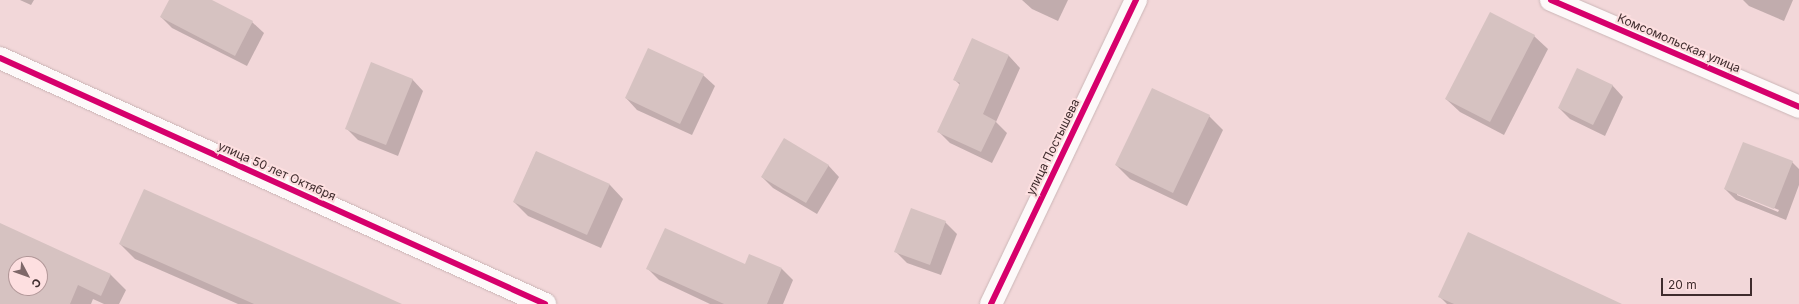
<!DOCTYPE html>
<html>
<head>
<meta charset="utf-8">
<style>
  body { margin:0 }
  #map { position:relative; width:1799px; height:304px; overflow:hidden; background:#f2d7d9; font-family:Inter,sans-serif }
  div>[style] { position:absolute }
  .shadow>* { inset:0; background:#0003 }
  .building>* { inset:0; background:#d6c2c1 }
  .roads { filter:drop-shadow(0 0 1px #cbb6b7) drop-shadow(0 0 1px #cbb6b7) }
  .minor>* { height:22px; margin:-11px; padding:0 11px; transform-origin:11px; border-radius:11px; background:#fdf9f9 }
  .cycleway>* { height:6px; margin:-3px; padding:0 3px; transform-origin:3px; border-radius:3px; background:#d6006c }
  span { translate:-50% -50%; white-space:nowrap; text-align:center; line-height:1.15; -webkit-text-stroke:4px #fddfe0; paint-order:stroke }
  .street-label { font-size:12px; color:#3f2c2d }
  .north { position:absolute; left:8px; top:256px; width:40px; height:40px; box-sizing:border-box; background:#fddfe0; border:1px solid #b19798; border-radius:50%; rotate:131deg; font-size:11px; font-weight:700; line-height:16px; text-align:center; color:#3f2c2d }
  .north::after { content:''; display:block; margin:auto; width:14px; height:18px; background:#7e6869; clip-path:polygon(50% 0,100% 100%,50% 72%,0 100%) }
  .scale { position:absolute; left:1661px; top:278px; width:91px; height:18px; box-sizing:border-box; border:2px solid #3f2c2d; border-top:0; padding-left:5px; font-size:12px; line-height:14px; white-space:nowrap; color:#3f2c2d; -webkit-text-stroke:3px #fddfe0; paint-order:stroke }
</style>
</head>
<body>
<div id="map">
  <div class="shadow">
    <i style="clip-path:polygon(20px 0,34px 0,31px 5px)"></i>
    <i style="clip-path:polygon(170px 0,210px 0,252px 22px,264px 33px,247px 66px,172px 28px,161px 17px)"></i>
    <i style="clip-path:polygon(1022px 0,1068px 0,1058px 21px,1032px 9px)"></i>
    <i style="clip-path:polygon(1743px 0,1793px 0,1784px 21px,1749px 6px)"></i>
    <i style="clip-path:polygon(1534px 36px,1548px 49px,1504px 135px,1460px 112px,1446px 99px)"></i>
    <i style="clip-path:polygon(972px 40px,1009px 56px,1020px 68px,996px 122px,1007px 133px,992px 163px,950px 143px,939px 132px,960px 85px,954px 79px)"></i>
    <i style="clip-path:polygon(703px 75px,715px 86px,692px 135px,637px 110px,626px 98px)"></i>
    <i style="clip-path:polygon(412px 79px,423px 91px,398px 156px,358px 140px,346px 128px)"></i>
    <i style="clip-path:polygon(1612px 85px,1623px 97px,1605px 136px,1570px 119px,1559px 108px)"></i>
    <i style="clip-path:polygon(1209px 116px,1223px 130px,1187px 206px,1130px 179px,1116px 165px)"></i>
    <i style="clip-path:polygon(536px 152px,610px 185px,623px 199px,601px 248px,528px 216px,514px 202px)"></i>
    <i style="clip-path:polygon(evenodd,1792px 162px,1799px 169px,1799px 185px,1786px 220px,1736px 200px,1725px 189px,1792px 162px,1737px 193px,1779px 210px,1778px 212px,1737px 195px,1737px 193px)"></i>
    <i style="clip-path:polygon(828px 165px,839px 177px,817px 214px,773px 188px,762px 177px)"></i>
    <i style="clip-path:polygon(945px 222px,957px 234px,941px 275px,907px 263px,895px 251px)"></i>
    <i style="clip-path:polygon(evenodd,0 224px,111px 275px,126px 290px,119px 304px,104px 304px,93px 299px,91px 304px,0 304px,0 224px,16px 264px,40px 264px,40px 288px,16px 288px,16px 264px)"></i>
    <i style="clip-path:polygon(120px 244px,399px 304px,238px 304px,135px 259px)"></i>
    <i style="clip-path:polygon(746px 266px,782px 269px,793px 280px,783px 304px,710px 304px,659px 280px,648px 269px)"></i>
    <i style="clip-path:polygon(1439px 296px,1620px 304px,1447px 304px)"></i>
  </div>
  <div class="building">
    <i style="clip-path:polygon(169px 0,212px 0,253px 21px,235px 56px,160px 17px)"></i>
    <i style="clip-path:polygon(1490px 12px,1535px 35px,1490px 122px,1445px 99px)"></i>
    <i style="clip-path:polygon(972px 38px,1009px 55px,983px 114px,996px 121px,981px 152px,937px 132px,960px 83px,953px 80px)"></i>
    <i style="clip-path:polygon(648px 48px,704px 74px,680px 124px,625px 98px)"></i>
    <i style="clip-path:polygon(371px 62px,413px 79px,386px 145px,345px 129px)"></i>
    <i style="clip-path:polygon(1577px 68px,1613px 85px,1593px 125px,1558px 108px)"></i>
    <i style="clip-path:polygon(1152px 88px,1210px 115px,1173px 193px,1115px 165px)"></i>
    <i style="clip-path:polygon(784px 138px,829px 165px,806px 203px,761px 177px)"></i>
    <i style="clip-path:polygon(1743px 142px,1793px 161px,1774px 209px,1724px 189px)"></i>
    <i style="clip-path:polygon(536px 151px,610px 184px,587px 235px,513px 202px)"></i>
    <i style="clip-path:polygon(144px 189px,402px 304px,254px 304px,119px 244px)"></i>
    <i style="clip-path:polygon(911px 208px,946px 221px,930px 265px,894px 252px)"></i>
    <i style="clip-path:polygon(evenodd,0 223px,111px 274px,101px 296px,78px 285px,70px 304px,0 304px,0 223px,16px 264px,40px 264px,40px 288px,16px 288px,16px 264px)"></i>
    <i style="clip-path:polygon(665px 228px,745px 264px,749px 254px,782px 268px,767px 304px,724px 304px,646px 269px)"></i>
    <i style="clip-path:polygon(1468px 232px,1622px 304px,1454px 304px,1438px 297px)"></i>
  </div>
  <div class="roads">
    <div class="minor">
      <i style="left:1551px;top:0;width:270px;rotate:23.3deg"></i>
      <i style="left:0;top:58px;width:598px;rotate:24.29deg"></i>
      <i style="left:991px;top:304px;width:337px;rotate:-64.5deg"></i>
    </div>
  </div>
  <div class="cycleway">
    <i style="left:1551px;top:0;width:270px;rotate:23.3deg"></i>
    <i style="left:0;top:58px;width:598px;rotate:24.29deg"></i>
    <i style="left:991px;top:304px;width:337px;rotate:-64.5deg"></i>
  </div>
  <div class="street-label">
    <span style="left:1679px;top:43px;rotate:23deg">Комсомольская улица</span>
    <span style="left:1053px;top:147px;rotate:-64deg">улица Постышева</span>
    <span style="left:277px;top:171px;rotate:24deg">улица 50 лет Октября</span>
  </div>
  <div class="north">С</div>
  <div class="scale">20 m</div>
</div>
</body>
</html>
